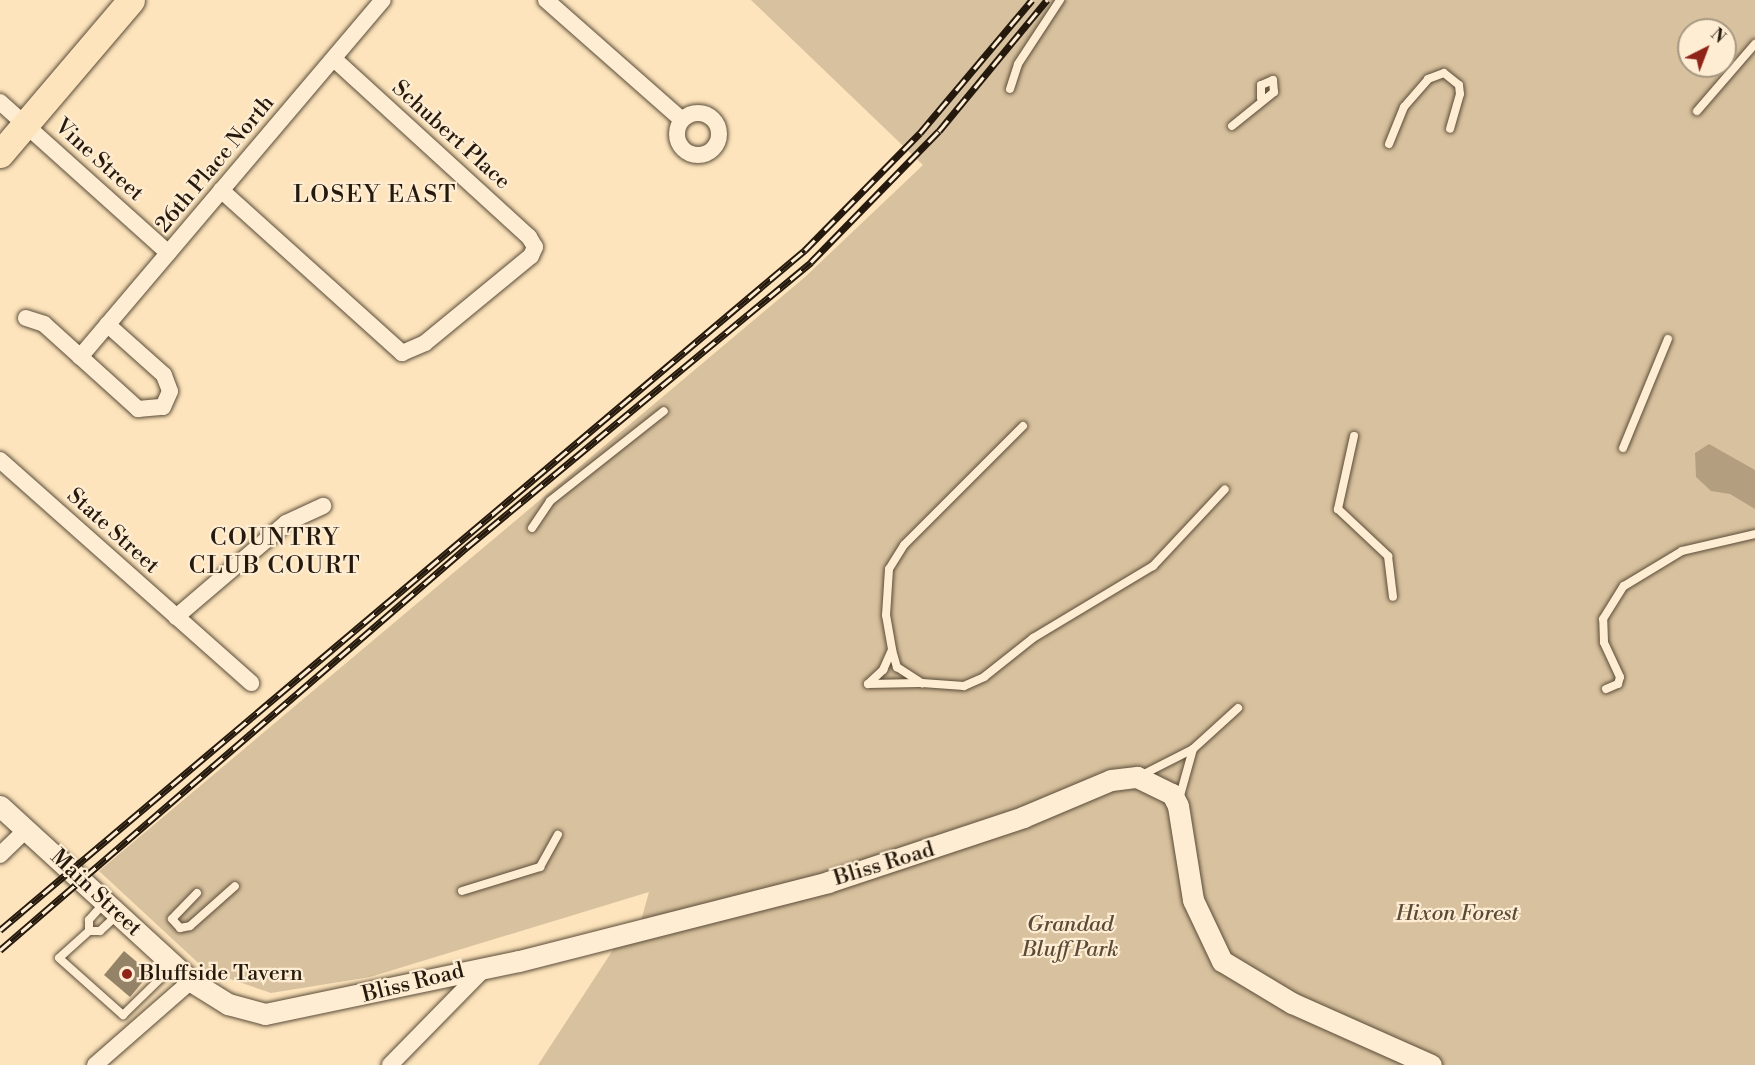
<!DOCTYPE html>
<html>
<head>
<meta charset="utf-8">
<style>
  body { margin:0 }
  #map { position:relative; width:1755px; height:1065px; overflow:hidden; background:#fde4bc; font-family:"Libre Bodoni",serif }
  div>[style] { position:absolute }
  .green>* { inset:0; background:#d8c19e }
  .water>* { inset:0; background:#b39f80 }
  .building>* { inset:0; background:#958368 }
  .roads { filter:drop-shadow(0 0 2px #5a4c38) drop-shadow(0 0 2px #5a4c38) }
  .service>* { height:8px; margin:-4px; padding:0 4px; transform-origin:4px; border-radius:4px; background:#feedd3 }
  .minor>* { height:16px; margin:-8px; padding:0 8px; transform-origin:8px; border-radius:8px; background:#feedd3 }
  .minor>.ring { margin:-8px; padding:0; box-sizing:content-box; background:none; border:16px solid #feedd3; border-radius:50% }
  .tertiary>* { height:21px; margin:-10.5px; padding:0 10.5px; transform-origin:10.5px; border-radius:10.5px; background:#feedd3 }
  .primary>* { height:27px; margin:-13.5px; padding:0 13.5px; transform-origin:13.5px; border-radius:13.5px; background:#fde4bc }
  .rail>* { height:7px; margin-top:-3.5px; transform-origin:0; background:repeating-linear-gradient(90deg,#feedd3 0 14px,#24190c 0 28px); box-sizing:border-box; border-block:2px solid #24190c }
  .dots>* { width:16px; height:16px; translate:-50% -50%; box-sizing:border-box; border:3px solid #feedd3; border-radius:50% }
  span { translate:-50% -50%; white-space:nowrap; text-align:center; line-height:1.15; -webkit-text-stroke:4.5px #feedd3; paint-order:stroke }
  .street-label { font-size:22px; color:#24190c }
  .park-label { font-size:22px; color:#5a4b38; font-style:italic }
  .poi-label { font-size:22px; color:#24190c }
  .left { translate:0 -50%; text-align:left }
  .neighbourhood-label { font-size:24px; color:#24190c; letter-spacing:1.5px }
  .north { position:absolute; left:1677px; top:18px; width:60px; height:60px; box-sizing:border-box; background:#feedd3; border:2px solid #a79883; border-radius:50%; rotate:42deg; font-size:16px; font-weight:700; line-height:24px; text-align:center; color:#24190c }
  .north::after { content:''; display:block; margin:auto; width:21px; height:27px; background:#8f2418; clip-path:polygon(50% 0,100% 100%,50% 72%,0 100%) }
</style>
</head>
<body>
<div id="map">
  <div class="green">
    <i style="clip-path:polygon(evenodd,751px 0,1755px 0,1755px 1065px,538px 1065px,622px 936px,638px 932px,649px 892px,370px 977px,271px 993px,207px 971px,99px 871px,805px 277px,923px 165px,751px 0,1689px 30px,1725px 30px,1725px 66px,1689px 66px,1689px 30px)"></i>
  </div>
  <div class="water">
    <i style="clip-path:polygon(1709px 444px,1755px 470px,1755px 509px,1730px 494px,1711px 491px,1696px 477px,1695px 453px)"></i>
  </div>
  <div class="building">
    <i style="clip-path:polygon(124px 951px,150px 973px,130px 997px,104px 975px)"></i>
  </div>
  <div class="roads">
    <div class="service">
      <i style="left:1010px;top:89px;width:26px;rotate:-72deg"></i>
      <i style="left:1018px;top:64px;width:77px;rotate:-56.7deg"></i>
      <i style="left:1697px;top:111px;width:89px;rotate:-49.1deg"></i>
      <i style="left:1232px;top:126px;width:54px;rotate:-39deg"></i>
      <i style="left:1274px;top:92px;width:12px;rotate:-95deg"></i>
      <i style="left:1273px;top:80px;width:13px;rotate:157deg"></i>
      <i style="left:1261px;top:85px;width:13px;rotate:90deg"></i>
      <i style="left:1389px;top:144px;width:40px;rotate:-68deg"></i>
      <i style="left:1404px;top:107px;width:37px;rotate:-49deg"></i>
      <i style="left:1428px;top:79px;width:17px;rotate:-21deg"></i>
      <i style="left:1444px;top:73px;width:19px;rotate:39deg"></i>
      <i style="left:1459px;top:85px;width:9px;rotate:84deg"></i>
      <i style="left:1460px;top:94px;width:36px;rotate:106deg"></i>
      <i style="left:1023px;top:426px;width:168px;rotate:135deg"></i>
      <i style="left:904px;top:545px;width:28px;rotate:122deg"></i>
      <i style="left:889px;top:569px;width:46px;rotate:93.7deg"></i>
      <i style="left:886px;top:615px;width:36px;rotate:80deg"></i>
      <i style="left:892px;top:650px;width:18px;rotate:74deg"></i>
      <i style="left:897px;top:667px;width:30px;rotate:33deg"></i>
      <i style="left:922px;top:683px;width:42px;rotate:4.1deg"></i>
      <i style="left:964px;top:686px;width:22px;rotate:-24deg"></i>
      <i style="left:984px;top:677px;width:63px;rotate:-38.5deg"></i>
      <i style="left:1033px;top:638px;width:140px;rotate:-31deg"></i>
      <i style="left:1153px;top:566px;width:105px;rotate:-46.9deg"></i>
      <i style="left:1354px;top:436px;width:75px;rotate:102.4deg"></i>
      <i style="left:1338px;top:509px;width:69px;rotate:43.2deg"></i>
      <i style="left:1388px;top:556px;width:41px;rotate:83deg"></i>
      <i style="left:1623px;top:448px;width:118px;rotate:-67.6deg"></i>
      <i style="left:532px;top:528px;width:32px;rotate:-56deg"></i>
      <i style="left:550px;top:501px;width:145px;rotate:-38.3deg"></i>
      <i style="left:868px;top:684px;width:51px;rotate:-1.1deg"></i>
      <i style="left:868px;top:684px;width:21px;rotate:-43deg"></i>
      <i style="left:883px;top:670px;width:22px;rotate:-66deg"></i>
      <i style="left:1606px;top:689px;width:13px;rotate:-23deg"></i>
      <i style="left:1618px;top:684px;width:7px;rotate:-74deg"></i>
      <i style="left:1620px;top:677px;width:38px;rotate:-115deg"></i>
      <i style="left:1604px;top:642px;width:23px;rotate:-92deg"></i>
      <i style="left:1603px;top:619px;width:39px;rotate:-58deg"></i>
      <i style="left:1624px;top:586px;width:68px;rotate:-31.1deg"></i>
      <i style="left:1682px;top:551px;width:75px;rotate:-13.1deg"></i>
      <i style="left:1193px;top:749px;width:61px;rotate:-42.3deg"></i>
      <i style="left:1140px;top:776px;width:59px;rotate:-27deg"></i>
      <i style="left:1193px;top:749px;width:52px;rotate:105.6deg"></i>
      <i style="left:462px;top:891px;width:82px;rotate:-17.1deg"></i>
      <i style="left:540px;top:867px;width:37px;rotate:-61deg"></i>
      <i style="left:197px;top:893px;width:36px;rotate:134deg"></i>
      <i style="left:172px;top:919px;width:12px;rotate:48deg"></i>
      <i style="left:180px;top:928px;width:10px;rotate:-11deg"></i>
      <i style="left:190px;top:926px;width:60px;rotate:-41.6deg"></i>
      <i style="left:105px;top:902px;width:24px;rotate:132deg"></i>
      <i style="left:89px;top:920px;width:11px;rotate:90deg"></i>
      <i style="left:89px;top:931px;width:40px;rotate:138deg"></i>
      <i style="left:59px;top:958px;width:86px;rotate:41.7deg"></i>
      <i style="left:123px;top:1015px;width:71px;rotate:-44.4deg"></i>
      <i style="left:89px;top:931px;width:11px"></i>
      <i style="left:100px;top:931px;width:25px;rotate:-43deg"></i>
    </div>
    <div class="minor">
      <i style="left:546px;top:0;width:181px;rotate:41.4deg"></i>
      <i style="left:0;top:102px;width:226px;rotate:41.9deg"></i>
      <i class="ring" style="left:677px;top:113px;width:26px;height:26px"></i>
      <i style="left:221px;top:190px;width:244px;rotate:42deg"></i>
      <i style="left:402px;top:353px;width:25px;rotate:-23deg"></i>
      <i style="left:425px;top:343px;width:137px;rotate:-39.4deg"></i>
      <i style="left:531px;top:256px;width:10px;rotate:-66deg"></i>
      <i style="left:535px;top:247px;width:12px;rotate:-121deg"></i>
      <i style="left:529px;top:237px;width:264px;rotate:-137.6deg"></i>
      <i style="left:26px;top:318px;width:19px;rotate:18deg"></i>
      <i style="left:44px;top:324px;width:127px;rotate:42.1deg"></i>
      <i style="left:138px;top:409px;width:25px;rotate:-5deg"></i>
      <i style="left:163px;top:407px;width:17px;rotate:-66deg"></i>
      <i style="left:170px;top:391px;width:17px;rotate:-111deg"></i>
      <i style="left:164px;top:375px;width:76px;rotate:-138.2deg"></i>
      <i style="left:80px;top:357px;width:468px;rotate:-49.7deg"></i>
      <i style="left:0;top:460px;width:336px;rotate:41.6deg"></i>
      <i style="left:176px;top:617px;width:145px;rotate:-40.5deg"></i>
      <i style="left:286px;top:523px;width:41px;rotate:-24.7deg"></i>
      <i style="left:0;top:855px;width:37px;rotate:-44deg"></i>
      <i style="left:95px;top:1065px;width:128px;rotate:-41.2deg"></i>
      <i style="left:390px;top:1065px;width:137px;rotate:-45.6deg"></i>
    </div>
    <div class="tertiary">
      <i style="left:0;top:806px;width:259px;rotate:42.5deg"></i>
      <i style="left:191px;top:981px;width:44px;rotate:31.9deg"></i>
      <i style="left:228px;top:1004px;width:38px;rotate:15deg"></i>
      <i style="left:265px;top:1014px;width:259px;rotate:-11.8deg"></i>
      <i style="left:519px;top:961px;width:319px;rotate:-14.3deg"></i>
      <i style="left:828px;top:882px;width:206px;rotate:-18.4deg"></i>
      <i style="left:1023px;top:817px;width:95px;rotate:-22.8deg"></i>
      <i style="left:1111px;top:780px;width:26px;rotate:-7deg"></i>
      <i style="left:1137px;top:777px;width:39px;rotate:26deg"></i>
      <i style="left:1172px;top:794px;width:13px;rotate:63deg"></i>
      <i style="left:1178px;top:806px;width:95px;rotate:80.9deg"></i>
      <i style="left:1193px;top:900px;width:68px;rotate:64.6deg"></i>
      <i style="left:1222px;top:961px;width:82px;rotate:31deg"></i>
      <i style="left:1292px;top:1003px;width:152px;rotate:24deg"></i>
    </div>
    <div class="primary">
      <i style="left:0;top:154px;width:202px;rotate:-49.6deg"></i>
    </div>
  </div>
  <div class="rail">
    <i style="left:0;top:930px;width:1054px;rotate:-40.19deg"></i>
    <i style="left:805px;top:250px;width:164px;rotate:-45.5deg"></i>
    <i style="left:920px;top:133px;width:174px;rotate:-49.9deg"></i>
    <i style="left:0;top:950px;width:617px;rotate:-40.79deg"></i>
    <i style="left:467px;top:547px;width:447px;rotate:-39.6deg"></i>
    <i style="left:811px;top:262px;width:183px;rotate:-45.7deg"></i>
    <i style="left:939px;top:131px;width:170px;rotate:-50.5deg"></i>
  </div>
  <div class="dots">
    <i style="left:127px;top:974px;background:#8f2418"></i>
  </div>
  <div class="street-label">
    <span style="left:451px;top:135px;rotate:42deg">Schubert Place</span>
    <span style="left:99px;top:160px;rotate:42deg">Vine Street</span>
    <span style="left:215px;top:164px;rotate:-50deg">26th Place North</span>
    <span style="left:113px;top:531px;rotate:42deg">State Street</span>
    <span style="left:884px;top:864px;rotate:-17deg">Bliss Road</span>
    <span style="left:96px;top:893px;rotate:43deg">Main Street</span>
    <span style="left:413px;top:983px;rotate:-14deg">Bliss Road</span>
  </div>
  <div class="park-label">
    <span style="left:1457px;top:914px">Hixon Forest</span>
    <span style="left:1070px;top:937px">Grandad<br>Bluff Park</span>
  </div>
  <div class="poi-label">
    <span class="left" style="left:139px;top:974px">Bluffside Tavern</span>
  </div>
  <div class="neighbourhood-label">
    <span style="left:375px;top:196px">LOSEY EAST</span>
    <span style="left:275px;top:553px">COUNTRY<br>CLUB COURT</span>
  </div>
  <div class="north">N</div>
</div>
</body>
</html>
